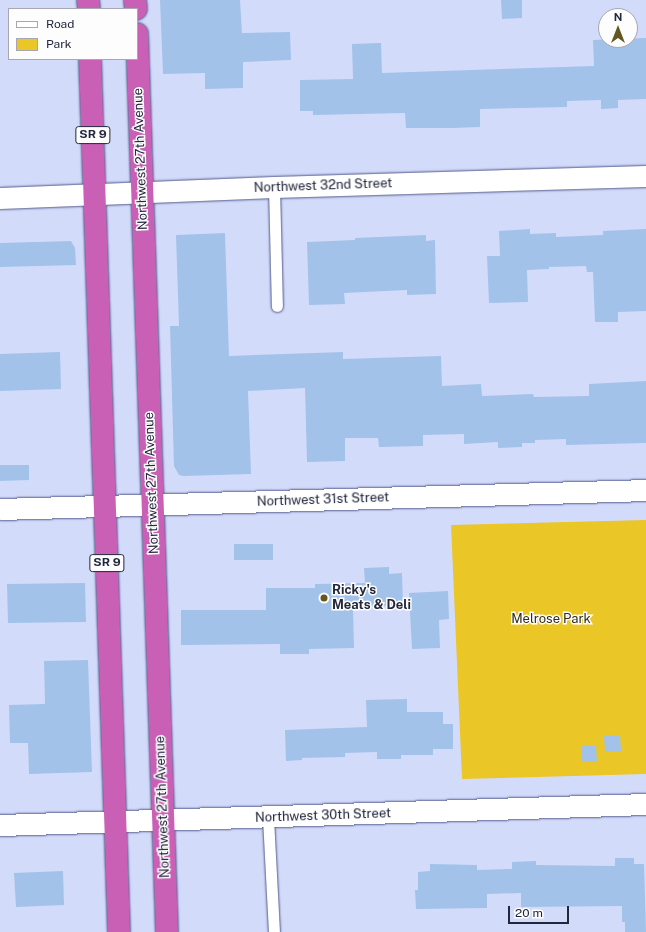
<!DOCTYPE html>
<html>
<head>
<meta charset="utf-8">
<style>
  body { margin:0 }
  #map { position:relative; width:646px; height:932px; overflow:hidden; background:#d3dbfb; font-family:"Public Sans",sans-serif }
  div>[style] { position:absolute }
  .green>* { inset:0; background:#eac626 }
  .building>* { inset:0; background:#a2c2ea }
  .roads { filter:drop-shadow(0 0 1px #525b8a) drop-shadow(0 0 1px #525b8a) }
  .lane>* { height:11px; margin:-5.5px; padding:0 5.5px; transform-origin:5.5px; border-radius:5.5px; background:#fff }
  .street>* { height:21px; margin:-10.5px; padding:0 10.5px; transform-origin:10.5px; border-radius:10.5px; background:#fff }
  .highway>* { height:22px; margin:-11px; padding:0 11px; transform-origin:11px; border-radius:11px; background:#c960b6 }
  .dots>* { width:11px; height:11px; translate:-50% -50%; box-sizing:border-box; border:2px solid #fdfdfd; border-radius:50% }
  span { translate:-50% -50%; white-space:nowrap; text-align:center; line-height:1.15; -webkit-text-stroke:3px #fdfdfd; paint-order:stroke }
  .shield-label span { padding:1px 3px; background:#fdfdfd; border:1px solid; border-radius:3px; -webkit-text-stroke-width:0 }
  .shield-label { font-size:12px; color:#23273c; font-weight:700 }
  .street-label { font-size:13px; color:#23273c }
  .poi-label { font-size:13px; color:#23273c; font-weight:700 }
  .left { translate:0 -50%; text-align:left }
  .park-label { font-size:13px; color:#332d15 }
  .legend { position:absolute; left:8px; top:8px; width:130px; height:52px; box-sizing:border-box; background:#fdfdfd; border:1px solid #a6a7b0; margin:0; padding:5px 7px; list-style:none; font-size:12px; color:#23273c }
  .legend li { display:flex; align-items:center; gap:8px; height:20px }
  .legend b { width:20px; border:1px solid #a6a7b0 }
  .north { position:absolute; left:598px; top:8px; width:40px; height:40px; box-sizing:border-box; background:#fdfdfd; border:1px solid #a6a7b0; border-radius:50%; rotate:0deg; font-size:11px; font-weight:700; line-height:16px; text-align:center; color:#23273c }
  .north::after { content:''; display:block; margin:auto; width:14px; height:18px; background:#635623; clip-path:polygon(50% 0,100% 100%,50% 72%,0 100%) }
  .scale { position:absolute; left:508px; top:906px; width:61px; height:18px; box-sizing:border-box; border:2px solid #23273c; border-top:0; padding-left:5px; font-size:12px; line-height:14px; white-space:nowrap; color:#23273c; -webkit-text-stroke:3px #fdfdfd; paint-order:stroke }
</style>
</head>
<body>
<div id="map">
  <div class="green">
    <i style="clip-path:polygon(646px 520px,646px 774px,462px 779px,451px 525px)"></i>
  </div>
  <div class="building">
    <i style="clip-path:polygon(160px 0,240px 0,242px 33px,290px 32px,291px 60px,243px 62px,243px 88px,205px 89px,205px 73px,163px 74px)"></i>
    <i style="clip-path:polygon(501px 0,522px 0,522px 18px,502px 19px)"></i>
    <i style="clip-path:polygon(646px 38px,646px 99px,618px 100px,618px 108px,601px 109px,601px 100px,567px 101px,567px 107px,480px 109px,480px 127px,452px 128px,406px 128px,405px 113px,313px 115px,313px 111px,300px 111px,300px 80px,353px 79px,352px 44px,381px 43px,382px 73px,594px 66px,593px 40px)"></i>
    <i style="clip-path:polygon(530px 229px,530px 234px,556px 233px,556px 237px,603px 235px,603px 231px,646px 229px,646px 311px,618px 312px,618px 322px,595px 322px,593px 272px,587px 272px,586px 266px,549px 267px,549px 269px,527px 270px,528px 302px,489px 303px,487px 256px,500px 256px,499px 231px)"></i>
    <i style="clip-path:polygon(225px 233px,229px 356px,343px 352px,343px 359px,441px 356px,442px 386px,481px 384px,482px 396px,533px 394px,534px 397px,589px 396px,589px 384px,646px 381px,646px 443px,566px 445px,566px 439px,535px 440px,535px 443px,522px 443px,522px 447px,498px 448px,498px 442px,464px 444px,464px 434px,423px 435px,423px 446px,379px 447px,378px 438px,345px 438px,345px 461px,307px 462px,305px 388px,248px 391px,251px 474px,184px 476px,179px 475px,174px 466px,170px 326px,179px 326px,176px 235px)"></i>
    <i style="clip-path:polygon(426px 235px,426px 241px,435px 240px,436px 294px,407px 295px,407px 290px,344px 293px,345px 304px,309px 305px,307px 242px,355px 240px,355px 238px)"></i>
    <i style="clip-path:polygon(71px 241px,75px 248px,76px 265px,0 267px,0 243px)"></i>
    <i style="clip-path:polygon(60px 352px,61px 389px,0 391px,0 354px)"></i>
    <i style="clip-path:polygon(0 465px,29px 465px,29px 480px,0 481px)"></i>
    <i style="clip-path:polygon(234px 544px,273px 544px,273px 560px,234px 560px)"></i>
    <i style="clip-path:polygon(389px 567px,389px 574px,402px 573px,403px 605px,353px 607px,354px 648px,309px 649px,309px 654px,280px 654px,280px 644px,181px 645px,181px 610px,266px 610px,266px 588px,315px 588px,315px 584px,365px 583px,364px 568px)"></i>
    <i style="clip-path:polygon(85px 583px,86px 622px,8px 623px,7px 584px)"></i>
    <i style="clip-path:polygon(448px 591px,449px 619px,439px 620px,440px 648px,412px 649px,409px 593px)"></i>
    <i style="clip-path:polygon(88px 660px,92px 772px,29px 774px,28px 743px,10px 743px,9px 705px,45px 704px,44px 661px)"></i>
    <i style="clip-path:polygon(407px 699px,407px 712px,443px 712px,443px 724px,453px 724px,453px 749px,433px 749px,433px 755px,401px 755px,401px 759px,377px 759px,377px 752px,345px 753px,345px 757px,302px 758px,302px 760px,286px 761px,285px 730px,367px 727px,366px 700px)"></i>
    <i style="clip-path:polygon(620px 735px,621px 751px,605px 752px,604px 736px)"></i>
    <i style="clip-path:polygon(581px 746px,596px 746px,597px 762px,581px 762px)"></i>
    <i style="clip-path:polygon(615px 858px,634px 858px,634px 864px,644px 864px,646px 932px,625px 932px,625px 922px,622px 922px,622px 906px,521px 907px,521px 893px,487px 894px,487px 908px,416px 909px,415px 890px,418px 890px,418px 872px,430px 871px,430px 864px,477px 865px,477px 870px,512px 869px,512px 862px,536px 861px,536px 865px,615px 866px)"></i>
    <i style="clip-path:polygon(63px 871px,64px 905px,16px 907px,14px 873px)"></i>
  </div>
  <div class="roads">
    <div class="lane">
      <i style="left:274px;top:187px;width:119px;rotate:88.6deg"></i>
      <i style="left:268px;top:818px;width:114px;rotate:87deg"></i>
    </div>
    <div class="street">
      <i style="left:0;top:198px;width:274px;rotate:-2.3deg"></i>
      <i style="left:274px;top:187px;width:372px;rotate:-1.7deg"></i>
      <i style="left:0;top:509px;width:646px;rotate:-1.68deg"></i>
      <i style="left:0;top:825px;width:646px;rotate:-1.86deg"></i>
    </div>
    <div class="highway">
      <i style="left:88px;top:0;width:9px;rotate:84deg"></i>
      <i style="left:135px;top:0;width:9px;rotate:84deg"></i>
      <i style="left:137px;top:34px;width:899px;rotate:88.09deg"></i>
      <i style="left:90px;top:59px;width:873px;rotate:88.1deg"></i>
    </div>
  </div>
  <div class="dots">
    <i style="left:324px;top:598px;background:#635623"></i>
  </div>
  <div class="shield-label">
    <span style="left:93px;top:135px">SR 9</span>
    <span style="left:107px;top:563px">SR 9</span>
  </div>
  <div class="street-label">
    <span style="left:141px;top:159px;rotate:-92deg">Northwest 27th Avenue</span>
    <span style="left:323px;top:186px;rotate:-2deg">Northwest 32nd Street</span>
    <span style="left:152px;top:483px;rotate:-92deg">Northwest 27th Avenue</span>
    <span style="left:323px;top:500px;rotate:-2deg">Northwest 31st Street</span>
    <span style="left:163px;top:807px;rotate:-92deg">Northwest 27th Avenue</span>
    <span style="left:323px;top:816px;rotate:-2deg">Northwest 30th Street</span>
  </div>
  <div class="poi-label">
    <span class="left" style="left:332px;top:598px">Ricky's<br>Meats &amp; Deli</span>
  </div>
  <div class="park-label">
    <span style="left:551px;top:619px">Melrose Park</span>
  </div>
  <ul class="legend">
  <li><b style="height:5px;background:#fff"></b>Road</li>
  <li><b style="height:11px;background:#eac626"></b>Park</li>
  </ul>
  <div class="north">N</div>
  <div class="scale">20 m</div>
</div>
</body>
</html>
